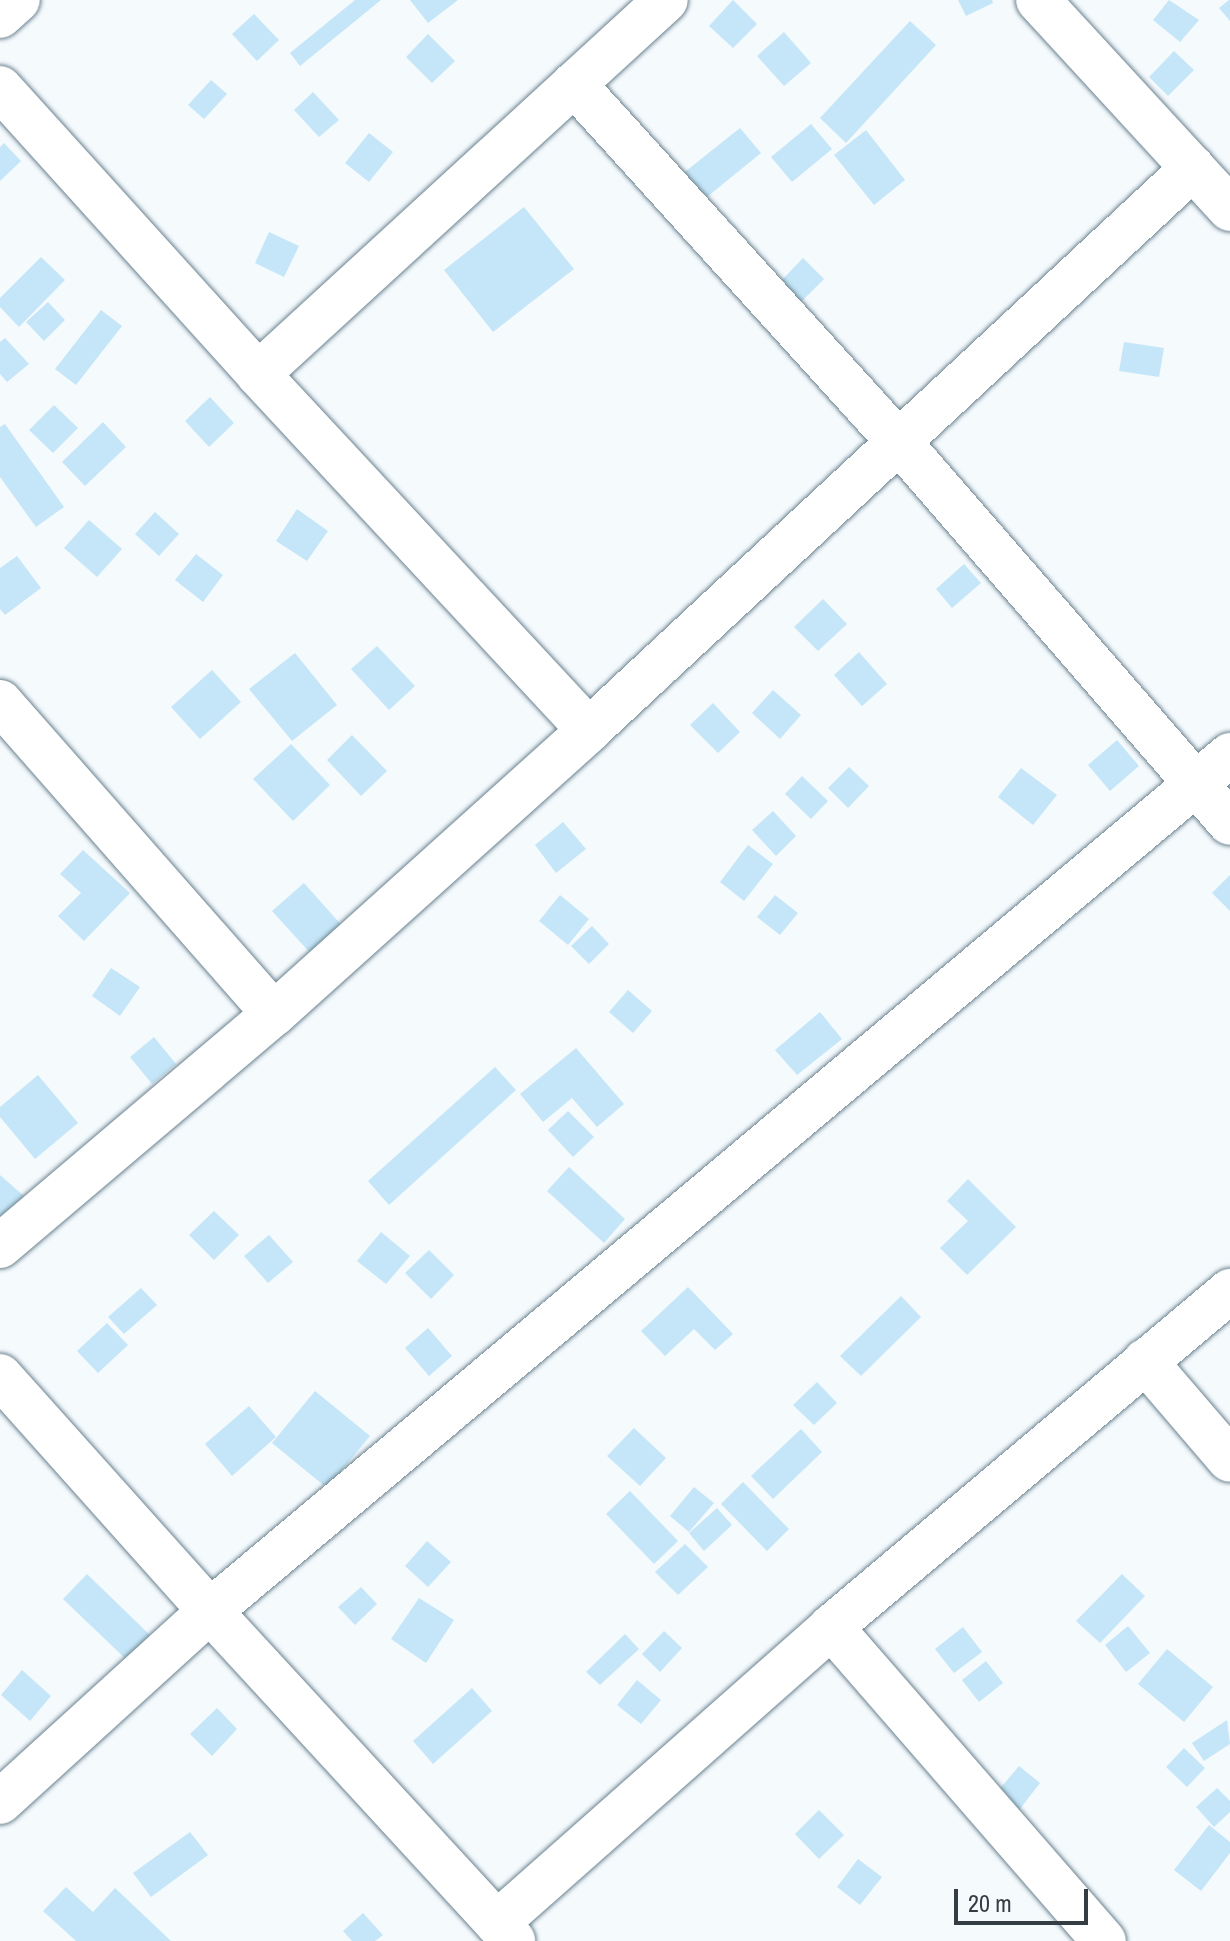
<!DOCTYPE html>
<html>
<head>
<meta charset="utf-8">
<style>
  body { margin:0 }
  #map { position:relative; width:1230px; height:1941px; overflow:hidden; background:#f5fafd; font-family:"Archivo Narrow",sans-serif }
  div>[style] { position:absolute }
  .building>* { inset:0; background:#c5e6f8 }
  .roads { filter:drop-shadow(0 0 2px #6a828f) drop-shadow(0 0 2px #6a828f) }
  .minor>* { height:44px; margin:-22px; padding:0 22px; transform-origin:22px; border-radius:22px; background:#fff }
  span { translate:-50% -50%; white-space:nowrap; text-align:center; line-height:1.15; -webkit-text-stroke:6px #f5fafd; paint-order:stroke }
  .scale { position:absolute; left:954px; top:1889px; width:134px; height:36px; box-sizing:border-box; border:4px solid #333d43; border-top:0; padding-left:10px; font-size:24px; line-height:28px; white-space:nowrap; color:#333d43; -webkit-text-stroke:6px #f5fafd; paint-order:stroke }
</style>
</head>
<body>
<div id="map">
  <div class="building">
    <i style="clip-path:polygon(355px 0,381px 0,300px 66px,290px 53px)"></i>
    <i style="clip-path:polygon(410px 0,458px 0,428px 23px)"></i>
    <i style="clip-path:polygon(733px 0,757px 24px,733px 48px,709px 26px)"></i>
    <i style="clip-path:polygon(958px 0,992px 0,993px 3px,966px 16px)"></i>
    <i style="clip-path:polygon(1169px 0,1199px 20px,1180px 42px,1153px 20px)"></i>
    <i style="clip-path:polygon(1229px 0,1230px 0,1230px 21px,1219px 8px)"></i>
    <i style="clip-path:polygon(254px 14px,279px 40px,257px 61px,232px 34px)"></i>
    <i style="clip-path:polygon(910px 21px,936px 45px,846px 143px,820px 118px)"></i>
    <i style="clip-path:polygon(784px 32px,811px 63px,784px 86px,757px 56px)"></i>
    <i style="clip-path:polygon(428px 34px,455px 61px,432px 83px,406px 57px)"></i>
    <i style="clip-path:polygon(1174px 51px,1194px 70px,1168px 96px,1149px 77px)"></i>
    <i style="clip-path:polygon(211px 80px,227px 94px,204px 119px,188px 105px)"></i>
    <i style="clip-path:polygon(313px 92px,339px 120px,319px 137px,294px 110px)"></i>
    <i style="clip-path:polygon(811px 124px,832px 149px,792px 182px,771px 157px)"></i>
    <i style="clip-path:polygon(740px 128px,761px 153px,702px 201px,681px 175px)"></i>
    <i style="clip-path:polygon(866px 130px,905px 180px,874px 205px,834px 155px)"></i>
    <i style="clip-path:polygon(369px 133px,393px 152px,369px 182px,345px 163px)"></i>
    <i style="clip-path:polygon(4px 143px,21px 161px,0 181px,0 147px)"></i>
    <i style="clip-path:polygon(524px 207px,574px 269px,493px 332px,444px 270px)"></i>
    <i style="clip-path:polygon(269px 232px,299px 246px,284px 277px,255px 263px)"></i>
    <i style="clip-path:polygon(41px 257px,65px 280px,19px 327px,0 307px,0 298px)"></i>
    <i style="clip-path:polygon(803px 258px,824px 279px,801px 302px,780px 282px)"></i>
    <i style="clip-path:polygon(48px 302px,65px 320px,44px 341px,26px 322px)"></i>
    <i style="clip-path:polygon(101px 310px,122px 326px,76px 385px,55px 369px)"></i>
    <i style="clip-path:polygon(5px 338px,29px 364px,7px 382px,0 374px,0 342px)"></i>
    <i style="clip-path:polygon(1124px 342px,1164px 348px,1159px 377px,1119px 371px)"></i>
    <i style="clip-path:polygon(210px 397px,234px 423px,209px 447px,185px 421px)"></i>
    <i style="clip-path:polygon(54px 405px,78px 428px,53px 453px,29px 430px)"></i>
    <i style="clip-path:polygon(103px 422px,126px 447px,85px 486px,62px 462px)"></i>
    <i style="clip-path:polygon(5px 424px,64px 507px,36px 527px,0 477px,0 427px)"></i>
    <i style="clip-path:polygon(297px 509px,328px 531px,307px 561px,276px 541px)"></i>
    <i style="clip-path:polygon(155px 512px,179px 534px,159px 556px,135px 534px)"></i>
    <i style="clip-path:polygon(89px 520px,122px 549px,97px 577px,64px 548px)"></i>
    <i style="clip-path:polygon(196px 554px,223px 575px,203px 602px,175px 580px)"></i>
    <i style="clip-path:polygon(17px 556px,41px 588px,5px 615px,0 609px,0 568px)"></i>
    <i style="clip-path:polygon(964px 564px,981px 583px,952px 608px,936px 589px)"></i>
    <i style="clip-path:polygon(823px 599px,847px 624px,818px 651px,794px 627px)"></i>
    <i style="clip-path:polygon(377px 646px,415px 686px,389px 710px,351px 669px)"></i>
    <i style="clip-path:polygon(859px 652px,887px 684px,862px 706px,834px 675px)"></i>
    <i style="clip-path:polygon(295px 653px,337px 705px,292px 741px,249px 689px)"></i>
    <i style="clip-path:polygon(212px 670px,241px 702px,200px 739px,171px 707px)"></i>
    <i style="clip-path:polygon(773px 690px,801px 715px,780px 739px,752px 713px)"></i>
    <i style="clip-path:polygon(713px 703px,740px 732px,718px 753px,690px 725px)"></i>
    <i style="clip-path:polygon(352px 735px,387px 771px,361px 796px,327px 760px)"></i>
    <i style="clip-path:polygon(1117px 740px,1139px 766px,1110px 791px,1088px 765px)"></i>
    <i style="clip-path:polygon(291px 744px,330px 785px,293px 821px,253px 779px)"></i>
    <i style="clip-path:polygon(849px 767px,869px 786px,848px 808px,828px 788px)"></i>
    <i style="clip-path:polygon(1021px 768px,1057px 795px,1033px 825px,998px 797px)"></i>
    <i style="clip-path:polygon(802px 776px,828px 801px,811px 819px,785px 794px)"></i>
    <i style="clip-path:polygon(773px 811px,796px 836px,776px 856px,752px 830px)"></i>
    <i style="clip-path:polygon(563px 822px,586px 849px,556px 873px,535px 845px)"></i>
    <i style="clip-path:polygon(748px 845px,773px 864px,744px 901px,720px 882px)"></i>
    <i style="clip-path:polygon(83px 850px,130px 893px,84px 941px,58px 916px,81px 893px,60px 874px)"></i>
    <i style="clip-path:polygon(1230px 875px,1230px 911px,1212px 893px)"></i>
    <i style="clip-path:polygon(304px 883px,344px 928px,313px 956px,272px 911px)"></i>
    <i style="clip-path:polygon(560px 895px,589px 919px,568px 945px,539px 921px)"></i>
    <i style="clip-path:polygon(775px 895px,798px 913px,780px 935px,757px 917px)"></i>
    <i style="clip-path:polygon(592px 926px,609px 944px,589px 964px,571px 946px)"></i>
    <i style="clip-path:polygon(111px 968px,140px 987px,120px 1016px,92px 996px)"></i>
    <i style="clip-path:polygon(628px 990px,652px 1011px,633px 1033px,609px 1012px)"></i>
    <i style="clip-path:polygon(820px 1012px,842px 1039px,797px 1075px,775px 1050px)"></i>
    <i style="clip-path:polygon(154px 1037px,176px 1064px,152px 1084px,130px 1057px)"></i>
    <i style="clip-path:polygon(576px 1048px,624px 1104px,597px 1127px,572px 1098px,543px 1122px,520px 1094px)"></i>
    <i style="clip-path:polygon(495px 1067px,516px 1090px,389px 1205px,368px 1181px)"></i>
    <i style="clip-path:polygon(38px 1075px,78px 1123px,35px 1159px,0 1117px,0 1107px)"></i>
    <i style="clip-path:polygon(568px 1111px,594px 1137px,573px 1157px,548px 1130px)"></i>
    <i style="clip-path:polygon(569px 1167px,625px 1219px,604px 1243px,547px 1191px)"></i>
    <i style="clip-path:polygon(0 1175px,32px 1203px,0 1241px)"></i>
    <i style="clip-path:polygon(968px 1179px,1016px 1227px,967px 1275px,940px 1248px,968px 1221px,947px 1201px)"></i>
    <i style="clip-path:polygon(214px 1211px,239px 1235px,214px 1260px,189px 1235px)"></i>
    <i style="clip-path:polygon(381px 1232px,410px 1256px,386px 1284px,357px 1261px)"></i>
    <i style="clip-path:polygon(269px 1235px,293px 1262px,268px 1283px,244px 1256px)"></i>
    <i style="clip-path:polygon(429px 1250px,454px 1275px,431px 1299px,405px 1273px)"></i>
    <i style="clip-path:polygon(688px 1287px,733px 1334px,715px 1350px,694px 1329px,665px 1356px,641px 1331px)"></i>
    <i style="clip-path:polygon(141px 1288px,157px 1305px,124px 1334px,108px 1317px)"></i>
    <i style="clip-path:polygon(901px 1296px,921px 1317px,861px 1376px,840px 1356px)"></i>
    <i style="clip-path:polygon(107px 1323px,128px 1345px,98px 1373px,77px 1351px)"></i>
    <i style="clip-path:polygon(428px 1328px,452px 1356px,429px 1376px,405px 1348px)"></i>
    <i style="clip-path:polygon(817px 1382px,837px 1403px,814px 1425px,793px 1405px)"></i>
    <i style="clip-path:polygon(315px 1391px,370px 1436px,327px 1488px,272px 1443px)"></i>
    <i style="clip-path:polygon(249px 1406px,276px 1437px,232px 1476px,205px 1444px)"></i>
    <i style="clip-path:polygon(634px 1428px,666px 1458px,640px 1486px,607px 1456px)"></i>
    <i style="clip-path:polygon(801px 1429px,822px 1452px,773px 1499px,751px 1476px)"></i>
    <i style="clip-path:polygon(743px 1482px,789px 1529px,767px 1551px,721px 1504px)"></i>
    <i style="clip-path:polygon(694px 1487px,714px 1503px,689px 1532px,670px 1516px)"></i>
    <i style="clip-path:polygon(630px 1491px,678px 1541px,654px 1564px,606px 1514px)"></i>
    <i style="clip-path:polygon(717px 1508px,732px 1525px,704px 1551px,689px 1533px)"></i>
    <i style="clip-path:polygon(427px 1541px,451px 1562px,428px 1587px,405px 1566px)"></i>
    <i style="clip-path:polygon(685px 1544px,708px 1567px,678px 1595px,655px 1572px)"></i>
    <i style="clip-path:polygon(87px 1574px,154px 1639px,131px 1664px,63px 1599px)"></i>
    <i style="clip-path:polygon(1122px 1574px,1145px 1596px,1100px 1643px,1076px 1621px)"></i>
    <i style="clip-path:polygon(361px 1587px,377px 1604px,355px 1625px,338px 1607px)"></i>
    <i style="clip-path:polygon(419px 1598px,454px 1620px,426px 1663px,391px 1639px)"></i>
    <i style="clip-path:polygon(1128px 1626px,1150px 1653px,1126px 1672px,1105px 1645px)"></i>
    <i style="clip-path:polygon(963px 1627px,982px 1652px,954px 1673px,935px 1649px)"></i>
    <i style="clip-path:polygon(664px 1631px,682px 1648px,660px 1672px,642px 1654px)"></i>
    <i style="clip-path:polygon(625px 1634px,639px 1649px,600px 1685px,586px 1672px)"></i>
    <i style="clip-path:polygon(1167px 1649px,1213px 1687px,1184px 1722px,1138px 1684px)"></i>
    <i style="clip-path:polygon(986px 1661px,1003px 1683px,979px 1702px,962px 1680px)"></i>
    <i style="clip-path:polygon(22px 1670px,51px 1696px,30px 1721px,1px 1695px)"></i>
    <i style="clip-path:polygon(637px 1680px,661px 1700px,641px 1724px,617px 1705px)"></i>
    <i style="clip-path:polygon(472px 1688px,492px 1711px,433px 1764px,413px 1741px)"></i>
    <i style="clip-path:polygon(217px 1708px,237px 1729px,212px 1756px,190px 1734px)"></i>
    <i style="clip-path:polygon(1227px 1720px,1230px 1744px,1204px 1761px,1192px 1743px)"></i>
    <i style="clip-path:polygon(1184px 1748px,1205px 1768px,1187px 1787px,1166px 1767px)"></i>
    <i style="clip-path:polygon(1019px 1766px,1040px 1783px,1019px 1810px,997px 1792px)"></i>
    <i style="clip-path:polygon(1217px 1788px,1230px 1801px,1230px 1812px,1214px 1827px,1196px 1807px)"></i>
    <i style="clip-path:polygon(819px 1810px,844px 1835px,819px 1859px,795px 1834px)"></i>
    <i style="clip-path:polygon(1209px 1825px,1230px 1842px,1230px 1853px,1201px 1891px,1174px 1870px)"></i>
    <i style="clip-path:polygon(190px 1832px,208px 1855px,151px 1897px,133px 1873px)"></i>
    <i style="clip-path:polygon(858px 1859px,882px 1877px,860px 1905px,837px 1887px)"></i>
    <i style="clip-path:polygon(66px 1887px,93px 1912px,115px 1888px,171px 1941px,76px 1941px,43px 1911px)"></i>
    <i style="clip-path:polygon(363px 1913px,383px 1935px,375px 1941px,352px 1941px,343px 1931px)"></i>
  </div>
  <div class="roads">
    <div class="minor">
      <i style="left:1038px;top:0;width:284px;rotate:47.4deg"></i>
      <i style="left:0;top:16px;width:24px;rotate:-42deg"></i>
      <i style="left:574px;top:84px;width:485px;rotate:47.8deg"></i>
      <i style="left:900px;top:443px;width:503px;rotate:49.03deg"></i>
      <i style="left:0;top:88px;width:385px;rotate:47.9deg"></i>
      <i style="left:258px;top:374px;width:486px;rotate:47.1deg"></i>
      <i style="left:258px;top:374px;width:553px;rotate:-42.51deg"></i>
      <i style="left:0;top:702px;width:415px;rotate:48.7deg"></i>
      <i style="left:0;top:1246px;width:359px;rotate:-40.3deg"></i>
      <i style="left:274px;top:1014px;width:424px;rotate:-42deg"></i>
      <i style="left:589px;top:730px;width:825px;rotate:-42.94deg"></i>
      <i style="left:1145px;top:1361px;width:130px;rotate:49.4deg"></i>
      <i style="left:0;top:1376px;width:315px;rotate:48.2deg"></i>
      <i style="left:210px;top:1611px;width:448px;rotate:47.4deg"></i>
      <i style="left:831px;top:1627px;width:416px;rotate:49deg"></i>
      <i style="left:0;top:1802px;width:284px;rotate:-42.3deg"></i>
      <i style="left:210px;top:1611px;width:1332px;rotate:-40deg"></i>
      <i style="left:497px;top:1923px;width:446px;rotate:-41.5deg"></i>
      <i style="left:831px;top:1627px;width:522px;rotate:-40.1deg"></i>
    </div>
  </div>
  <div class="scale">20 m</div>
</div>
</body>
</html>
